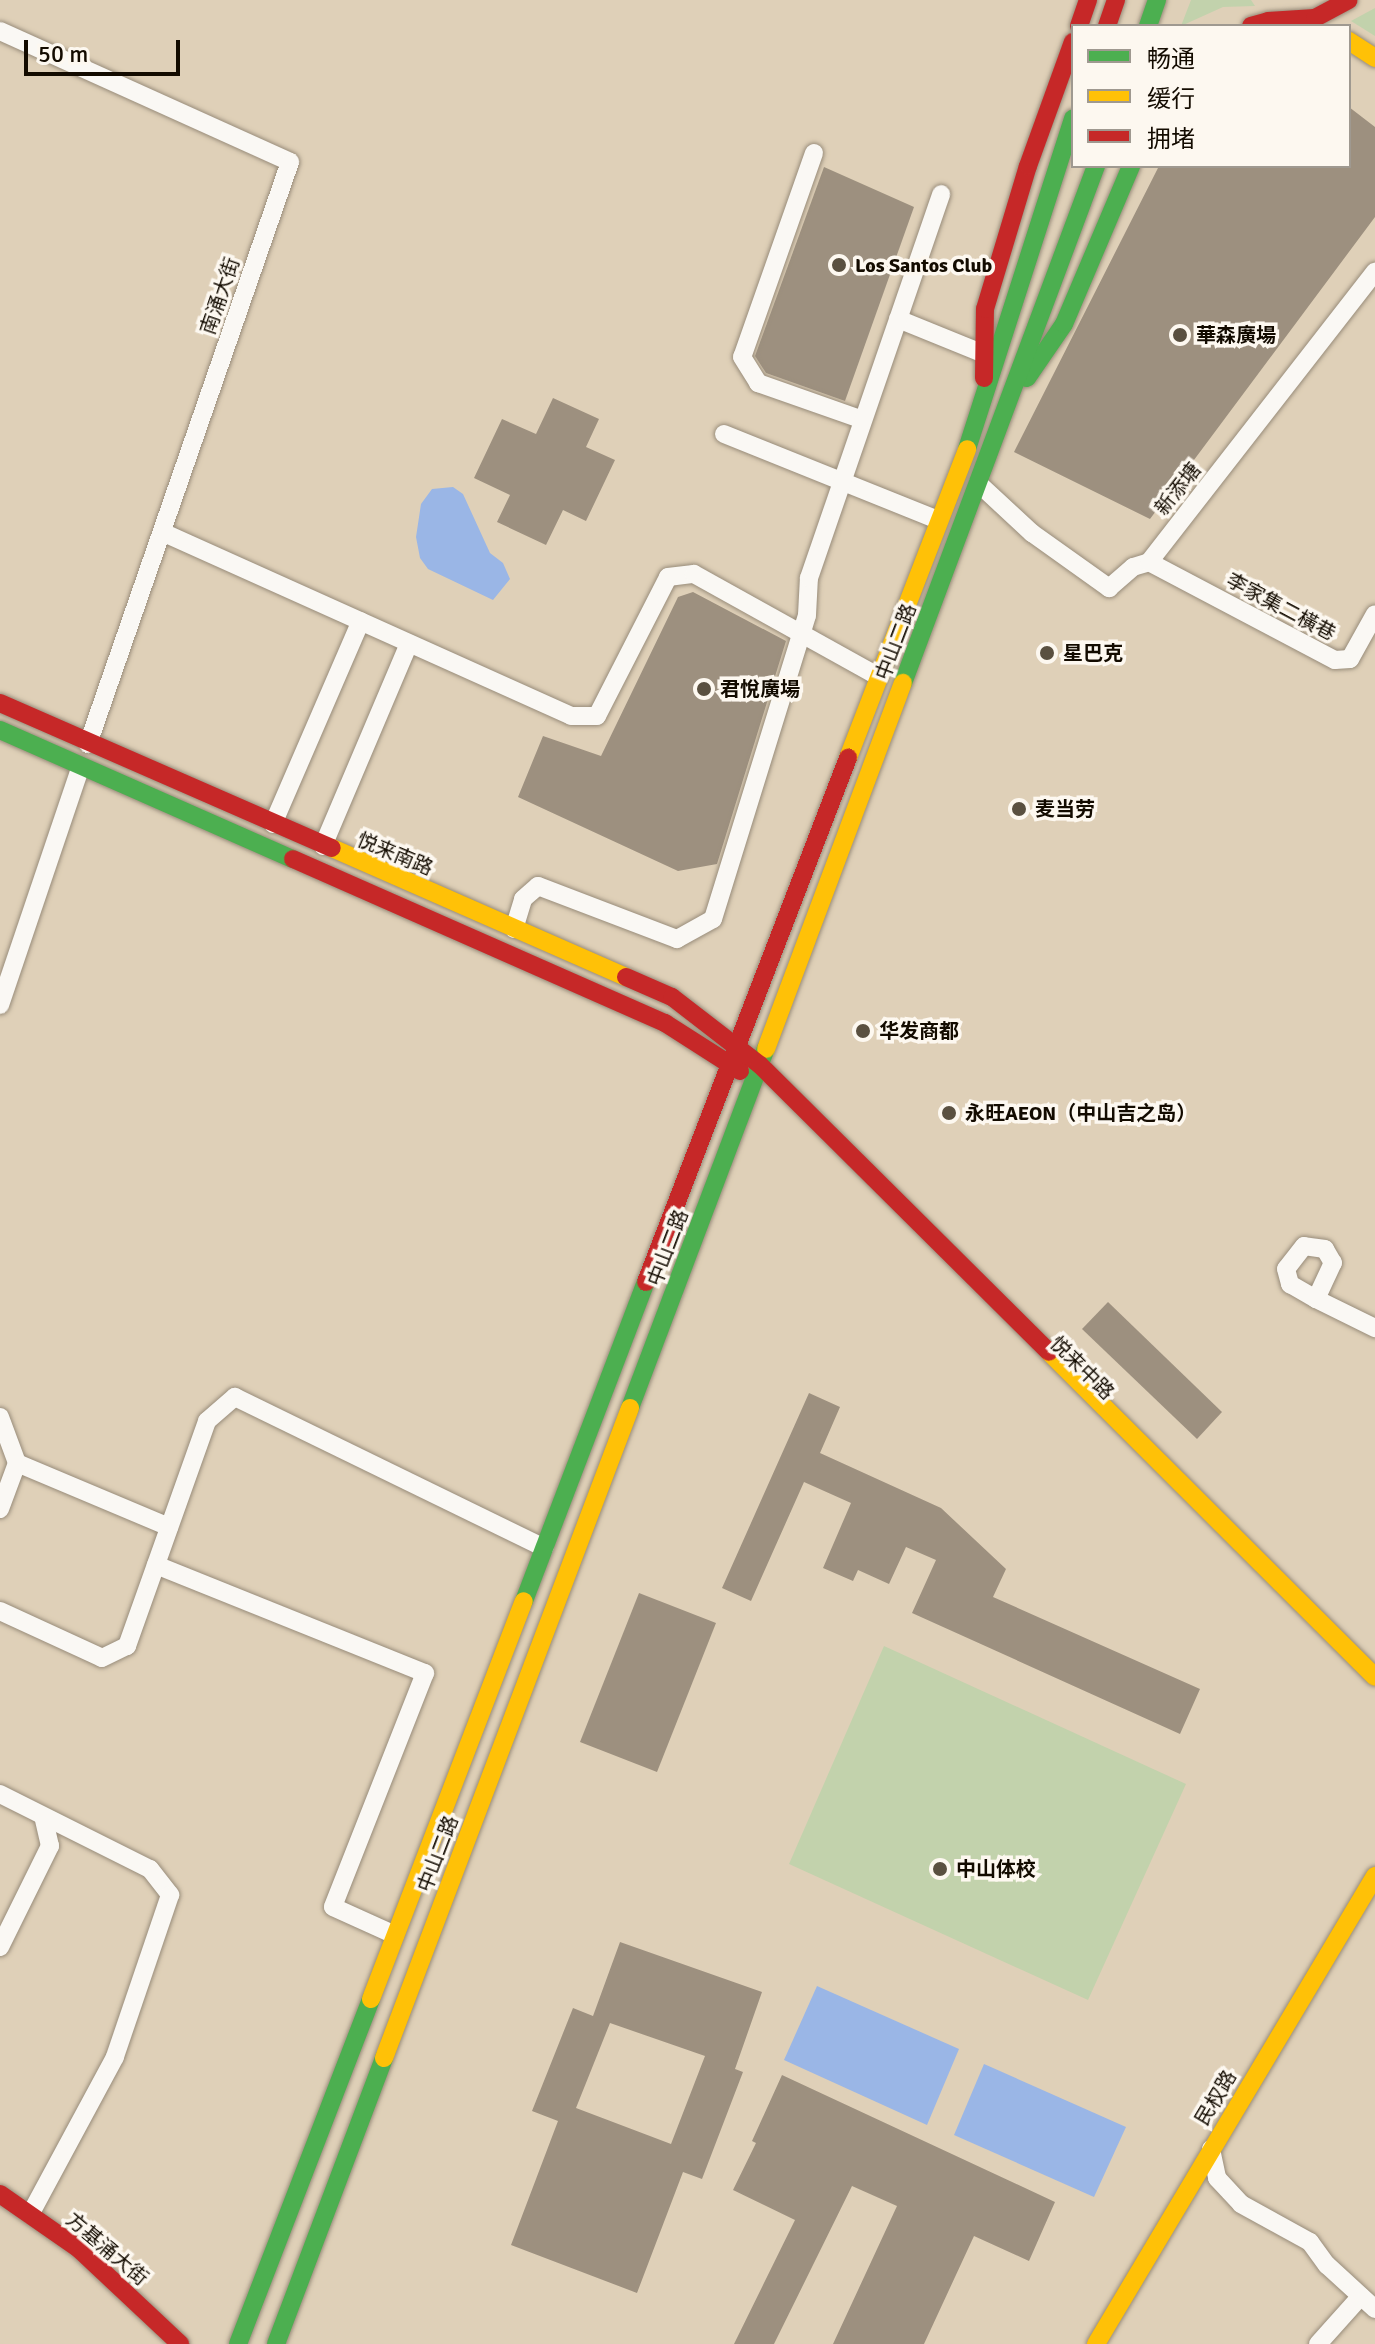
<!DOCTYPE html>
<html>
<head>
<meta charset="utf-8">
<style>
  body { margin:0 }
  #map { position:relative; width:1375px; height:2344px; overflow:hidden; background:#dfd0b8; font-family:Signika,"Noto Sans SC",sans-serif }
  div>[style] { position:absolute }
  .green>* { inset:0; background:#c2d2ac }
  .water>* { inset:0; background:#9ab6e6 }
  .building>* { inset:0; background:#9d907f }
  .roads { filter:drop-shadow(0 0 2px #988c7a) drop-shadow(0 0 2px #988c7a) }
  .street>* { height:18px; margin:-9px; padding:0 9px; transform-origin:9px; border-radius:9px; background:#faf8f4 }
  .fast>* { height:18px; margin:-9px; padding:0 9px; transform-origin:9px; border-radius:9px; background:#4caf50 }
  .slow>* { height:18px; margin:-9px; padding:0 9px; transform-origin:9px; border-radius:9px; background:#ffc107 }
  .jam>* { height:18px; margin:-9px; padding:0 9px; transform-origin:9px; border-radius:9px; background:#c62828 }
  .dots>* { width:22px; height:22px; translate:-50% -50%; box-sizing:border-box; border:4px solid #fdf8f0; border-radius:50% }
  span { translate:-50% -50%; white-space:nowrap; text-align:center; line-height:1.15; -webkit-text-stroke:7px #fdf8f0; paint-order:stroke }
  .poi-label { font-size:20px; color:#130b00; font-weight:700 }
  .left { translate:0 -50%; text-align:left }
  .street-label { font-size:20px; color:#130b00 }
  .legend { position:absolute; left:1071px; top:24px; width:280px; height:144px; box-sizing:border-box; background:#fdf8f0; border:2px solid #9f9990; margin:0; padding:10px 14px; list-style:none; font-size:24px; color:#130b00 }
  .legend li { display:flex; align-items:center; gap:16px; height:40px }
  .legend b { width:40px; border:2px solid #9f9990 }
  .scale { position:absolute; left:24px; top:40px; width:156px; height:36px; box-sizing:border-box; border:4px solid #130b00; border-top:0; padding-left:10px; font-size:24px; line-height:28px; white-space:nowrap; color:#130b00; -webkit-text-stroke:6px #fdf8f0; paint-order:stroke }
</style>
</head>
<body>
<div id="map">
  <div class="green">
    <i style="clip-path:polygon(1191px 0,1251px 0,1255px 6px,1223px 7px,1181px 26px)"></i>
    <i style="clip-path:polygon(1375px 8px,1375px 36px,1351px 21px)"></i>
    <i style="clip-path:polygon(884px 1646px,1186px 1784px,1088px 2000px,789px 1864px)"></i>
  </div>
  <div class="water">
    <i style="clip-path:polygon(453px 487px,463px 494px,490px 553px,503px 563px,510px 579px,493px 600px,428px 569px,420px 558px,416px 537px,421px 504px,432px 489px)"></i>
    <i style="clip-path:polygon(817px 1986px,959px 2049px,927px 2125px,784px 2060px)"></i>
    <i style="clip-path:polygon(984px 2064px,1126px 2127px,1094px 2197px,954px 2135px)"></i>
  </div>
  <div class="building">
    <i style="clip-path:polygon(1349px 107px,1375px 127px,1375px 217px,1150px 519px,1014px 452px,1159px 166px,1349px 166px)"></i>
    <i style="clip-path:polygon(824px 167px,914px 207px,845px 401px,766px 373px,755px 356px)"></i>
    <i style="clip-path:polygon(553px 398px,599px 419px,586px 447px,615px 460px,586px 521px,563px 510px,546px 545px,497px 522px,510px 495px,474px 478px,502px 419px,536px 434px)"></i>
    <i style="clip-path:polygon(693px 592px,786px 641px,717px 864px,678px 871px,518px 797px,543px 736px,601px 756px,678px 597px)"></i>
    <i style="clip-path:polygon(1108px 1302px,1222px 1412px,1197px 1439px,1082px 1329px)"></i>
    <i style="clip-path:polygon(809px 1393px,840px 1407px,820px 1453px,941px 1508px,1006px 1569px,993px 1597px,1200px 1689px,1180px 1734px,912px 1613px,936px 1560px,906px 1547px,889px 1584px,858px 1570px,853px 1581px,823px 1568px,851px 1503px,804px 1482px,751px 1601px,722px 1588px)"></i>
    <i style="clip-path:polygon(639px 1593px,716px 1623px,657px 1772px,580px 1742px)"></i>
    <i style="clip-path:polygon(evenodd,620px 1942px,762px 1992px,735px 2069px,743px 2072px,702px 2179px,683px 2172px,637px 2293px,511px 2245px,558px 2121px,532px 2111px,573px 2008px,593px 2016px,620px 1942px,610px 2023px,705px 2056px,671px 2144px,576px 2108px,610px 2023px)"></i>
    <i style="clip-path:polygon(782px 2075px,1055px 2202px,1029px 2261px,974px 2236px,924px 2344px,833px 2344px,897px 2206px,852px 2186px,774px 2344px,734px 2344px,795px 2220px,733px 2190px,756px 2143px,752px 2141px)"></i>
  </div>
  <div class="roads">
    <div class="street">
      <i style="left:0;top:31px;width:318px;rotate:24.3deg"></i>
      <i style="left:290px;top:162px;width:616px;rotate:109.14deg"></i>
      <i style="left:814px;top:153px;width:216px;rotate:109.4deg"></i>
      <i style="left:742px;top:357px;width:31px;rotate:58deg"></i>
      <i style="left:758px;top:383px;width:111px;rotate:19.4deg"></i>
      <i style="left:898px;top:319px;width:93px;rotate:22.1deg"></i>
      <i style="left:724px;top:434px;width:231px;rotate:21.9deg"></i>
      <i style="left:978px;top:483px;width:74px;rotate:42.8deg"></i>
      <i style="left:1032px;top:533px;width:95px;rotate:35.5deg"></i>
      <i style="left:1109px;top:588px;width:32px;rotate:-41deg"></i>
      <i style="left:1133px;top:567px;width:17px;rotate:-17deg"></i>
      <i style="left:1149px;top:562px;width:368px;rotate:-52.1deg"></i>
      <i style="left:162px;top:532px;width:448px;rotate:24.2deg"></i>
      <i style="left:571px;top:716px;width:26px"></i>
      <i style="left:597px;top:716px;width:156px;rotate:-62.9deg"></i>
      <i style="left:668px;top:577px;width:26px;rotate:-7deg"></i>
      <i style="left:694px;top:574px;width:212px;rotate:29.1deg"></i>
      <i style="left:1149px;top:562px;width:210px;rotate:27.8deg"></i>
      <i style="left:1335px;top:660px;width:15px;rotate:-4deg"></i>
      <i style="left:1350px;top:659px;width:51px;rotate:-60.9deg"></i>
      <i style="left:273px;top:824px;width:221px;rotate:-66.6deg"></i>
      <i style="left:323px;top:846px;width:220px;rotate:-67deg"></i>
      <i style="left:514px;top:929px;width:31px;rotate:-73deg"></i>
      <i style="left:523px;top:899px;width:20px;rotate:-41deg"></i>
      <i style="left:538px;top:886px;width:149px;rotate:20.9deg"></i>
      <i style="left:677px;top:939px;width:41px;rotate:-29.1deg"></i>
      <i style="left:713px;top:919px;width:318px;rotate:-72.8deg"></i>
      <i style="left:807px;top:615px;width:37px;rotate:-87deg"></i>
      <i style="left:809px;top:578px;width:406px;rotate:-71deg"></i>
      <i style="left:0;top:1005px;width:252px;rotate:-71.3deg"></i>
      <i style="left:1316px;top:1299px;width:40px;rotate:-65deg"></i>
      <i style="left:1333px;top:1263px;width:16px;rotate:-120deg"></i>
      <i style="left:1325px;top:1249px;width:21px;rotate:-172deg"></i>
      <i style="left:1304px;top:1246px;width:29px;rotate:128deg"></i>
      <i style="left:1286px;top:1269px;width:16px;rotate:75deg"></i>
      <i style="left:1290px;top:1284px;width:30px;rotate:30deg"></i>
      <i style="left:1316px;top:1299px;width:66px;rotate:26.2deg"></i>
      <i style="left:0;top:1417px;width:49px;rotate:69.7deg"></i>
      <i style="left:17px;top:1463px;width:165px;rotate:22.8deg"></i>
      <i style="left:0;top:1509px;width:49px;rotate:-69.7deg"></i>
      <i style="left:156px;top:1565px;width:290px;rotate:21.9deg"></i>
      <i style="left:425px;top:1673px;width:251px;rotate:111.5deg"></i>
      <i style="left:333px;top:1907px;width:68px;rotate:24.3deg"></i>
      <i style="left:0;top:1611px;width:112px;rotate:24.7deg"></i>
      <i style="left:102px;top:1658px;width:28px;rotate:-26deg"></i>
      <i style="left:127px;top:1646px;width:239px;rotate:-70.4deg"></i>
      <i style="left:207px;top:1421px;width:37px;rotate:-41deg"></i>
      <i style="left:235px;top:1397px;width:344px;rotate:26deg"></i>
      <i style="left:0;top:1794px;width:168px;rotate:26.6deg"></i>
      <i style="left:150px;top:1869px;width:33px;rotate:52deg"></i>
      <i style="left:170px;top:1895px;width:171px;rotate:108.8deg"></i>
      <i style="left:115px;top:2057px;width:179px;rotate:118.3deg"></i>
      <i style="left:0;top:1947px;width:113px;rotate:-63.7deg"></i>
      <i style="left:50px;top:1846px;width:28px;rotate:-103deg"></i>
      <i style="left:1211px;top:2149px;width:30px;rotate:78deg"></i>
      <i style="left:1217px;top:2178px;width:35px;rotate:47deg"></i>
      <i style="left:1241px;top:2204px;width:79px;rotate:28.8deg"></i>
      <i style="left:1310px;top:2242px;width:29px;rotate:54deg"></i>
      <i style="left:1327px;top:2265px;width:65px;rotate:42.5deg"></i>
      <i style="left:1318px;top:2344px;width:64px;rotate:-48.1deg"></i>
    </div>
    <div class="fast">
      <i style="left:1148px;top:26px;width:28px;rotate:-71deg"></i>
      <i style="left:1027px;top:378px;width:65px;rotate:-55.6deg"></i>
      <i style="left:1064px;top:324px;width:172px;rotate:-67deg"></i>
      <i style="left:967px;top:449px;width:347px;rotate:-72.2deg"></i>
      <i style="left:903px;top:683px;width:552px;rotate:-69.53deg"></i>
      <i style="left:0;top:730px;width:320px;rotate:23.8deg"></i>
      <i style="left:630px;top:1408px;width:384px;rotate:-69.3deg"></i>
      <i style="left:524px;top:1601px;width:342px;rotate:-69.1deg"></i>
      <i style="left:238px;top:2344px;width:370px;rotate:-68.9deg"></i>
      <i style="left:276px;top:2344px;width:306px;rotate:-69.3deg"></i>
    </div>
    <div class="slow">
      <i style="left:1349px;top:41px;width:31px;rotate:33deg"></i>
      <i style="left:848px;top:758px;width:331px;rotate:-68.9deg"></i>
      <i style="left:332px;top:848px;width:321px;rotate:23.7deg"></i>
      <i style="left:766px;top:1049px;width:391px;rotate:-69.5deg"></i>
      <i style="left:1049px;top:1352px;width:460px;rotate:44.9deg"></i>
      <i style="left:371px;top:1999px;width:426px;rotate:-69deg"></i>
      <i style="left:384px;top:2058px;width:695px;rotate:-69.27deg"></i>
      <i style="left:1096px;top:2344px;width:545px;rotate:-59.2deg"></i>
    </div>
    <div class="jam">
      <i style="left:1079px;top:26px;width:28px;rotate:-71deg"></i>
      <i style="left:1107px;top:26px;width:28px;rotate:-71deg"></i>
      <i style="left:1251px;top:26px;width:18px;rotate:-16deg"></i>
      <i style="left:1268px;top:21px;width:47px;rotate:-3.7deg"></i>
      <i style="left:1315px;top:18px;width:38px;rotate:-28deg"></i>
      <i style="left:984px;top:378px;width:69px;rotate:-89.2deg"></i>
      <i style="left:985px;top:309px;width:149px;rotate:-73.3deg"></i>
      <i style="left:1028px;top:166px;width:132px;rotate:-70.1deg"></i>
      <i style="left:0;top:703px;width:362px;rotate:23.6deg"></i>
      <i style="left:293px;top:859px;width:407px;rotate:23.8deg"></i>
      <i style="left:665px;top:1023px;width:89px;rotate:32.6deg"></i>
      <i style="left:626px;top:977px;width:50px;rotate:23.5deg"></i>
      <i style="left:672px;top:997px;width:111px;rotate:37.7deg"></i>
      <i style="left:760px;top:1065px;width:407px;rotate:44.8deg"></i>
      <i style="left:646px;top:1282px;width:562px;rotate:-68.92deg"></i>
      <i style="left:0;top:2194px;width:96px;rotate:34.8deg"></i>
      <i style="left:79px;top:2249px;width:139px;rotate:43.2deg"></i>
    </div>
  </div>
  <div class="dots">
    <i style="left:839px;top:265px;background:#5a5040"></i>
    <i style="left:1180px;top:335px;background:#5a5040"></i>
    <i style="left:1047px;top:653px;background:#5a5040"></i>
    <i style="left:704px;top:689px;background:#5a5040"></i>
    <i style="left:1019px;top:809px;background:#5a5040"></i>
    <i style="left:863px;top:1031px;background:#5a5040"></i>
    <i style="left:949px;top:1113px;background:#5a5040"></i>
    <i style="left:940px;top:1869px;background:#5a5040"></i>
  </div>
  <div class="poi-label">
    <span class="left" style="left:855px;top:265px">Los Santos Club</span>
    <span class="left" style="left:1196px;top:335px">華森廣場</span>
    <span class="left" style="left:1063px;top:653px">星巴克</span>
    <span class="left" style="left:720px;top:689px">君悅廣場</span>
    <span class="left" style="left:1035px;top:809px">麦当劳</span>
    <span class="left" style="left:879px;top:1031px">华发商都</span>
    <span class="left" style="left:965px;top:1113px">永旺AEON（中山吉之岛）</span>
    <span class="left" style="left:956px;top:1869px">中山体校</span>
  </div>
  <div class="street-label">
    <span style="left:220px;top:296px;rotate:-71deg">南涌大街</span>
    <span style="left:1178px;top:489px;rotate:-52deg">新添塘</span>
    <span style="left:1281px;top:607px;rotate:28deg">李家集二橫巷</span>
    <span style="left:896px;top:642px;rotate:-69deg">中山二路</span>
    <span style="left:395px;top:854px;rotate:23deg">悦来南路</span>
    <span style="left:668px;top:1248px;rotate:-69deg">中山二路</span>
    <span style="left:1082px;top:1368px;rotate:45deg">悦来中路</span>
    <span style="left:438px;top:1854px;rotate:-69deg">中山二路</span>
    <span style="left:1216px;top:2098px;rotate:-59deg">民权路</span>
    <span style="left:107px;top:2249px;rotate:40deg">方基涌大街</span>
  </div>
  <ul class="legend">
  <li><b style="height:10px;background:#4caf50"></b>畅通</li>
  <li><b style="height:10px;background:#ffc107"></b>缓行</li>
  <li><b style="height:10px;background:#c62828"></b>拥堵</li>
  </ul>
  <div class="scale">50 m</div>
</div>
</body>
</html>
